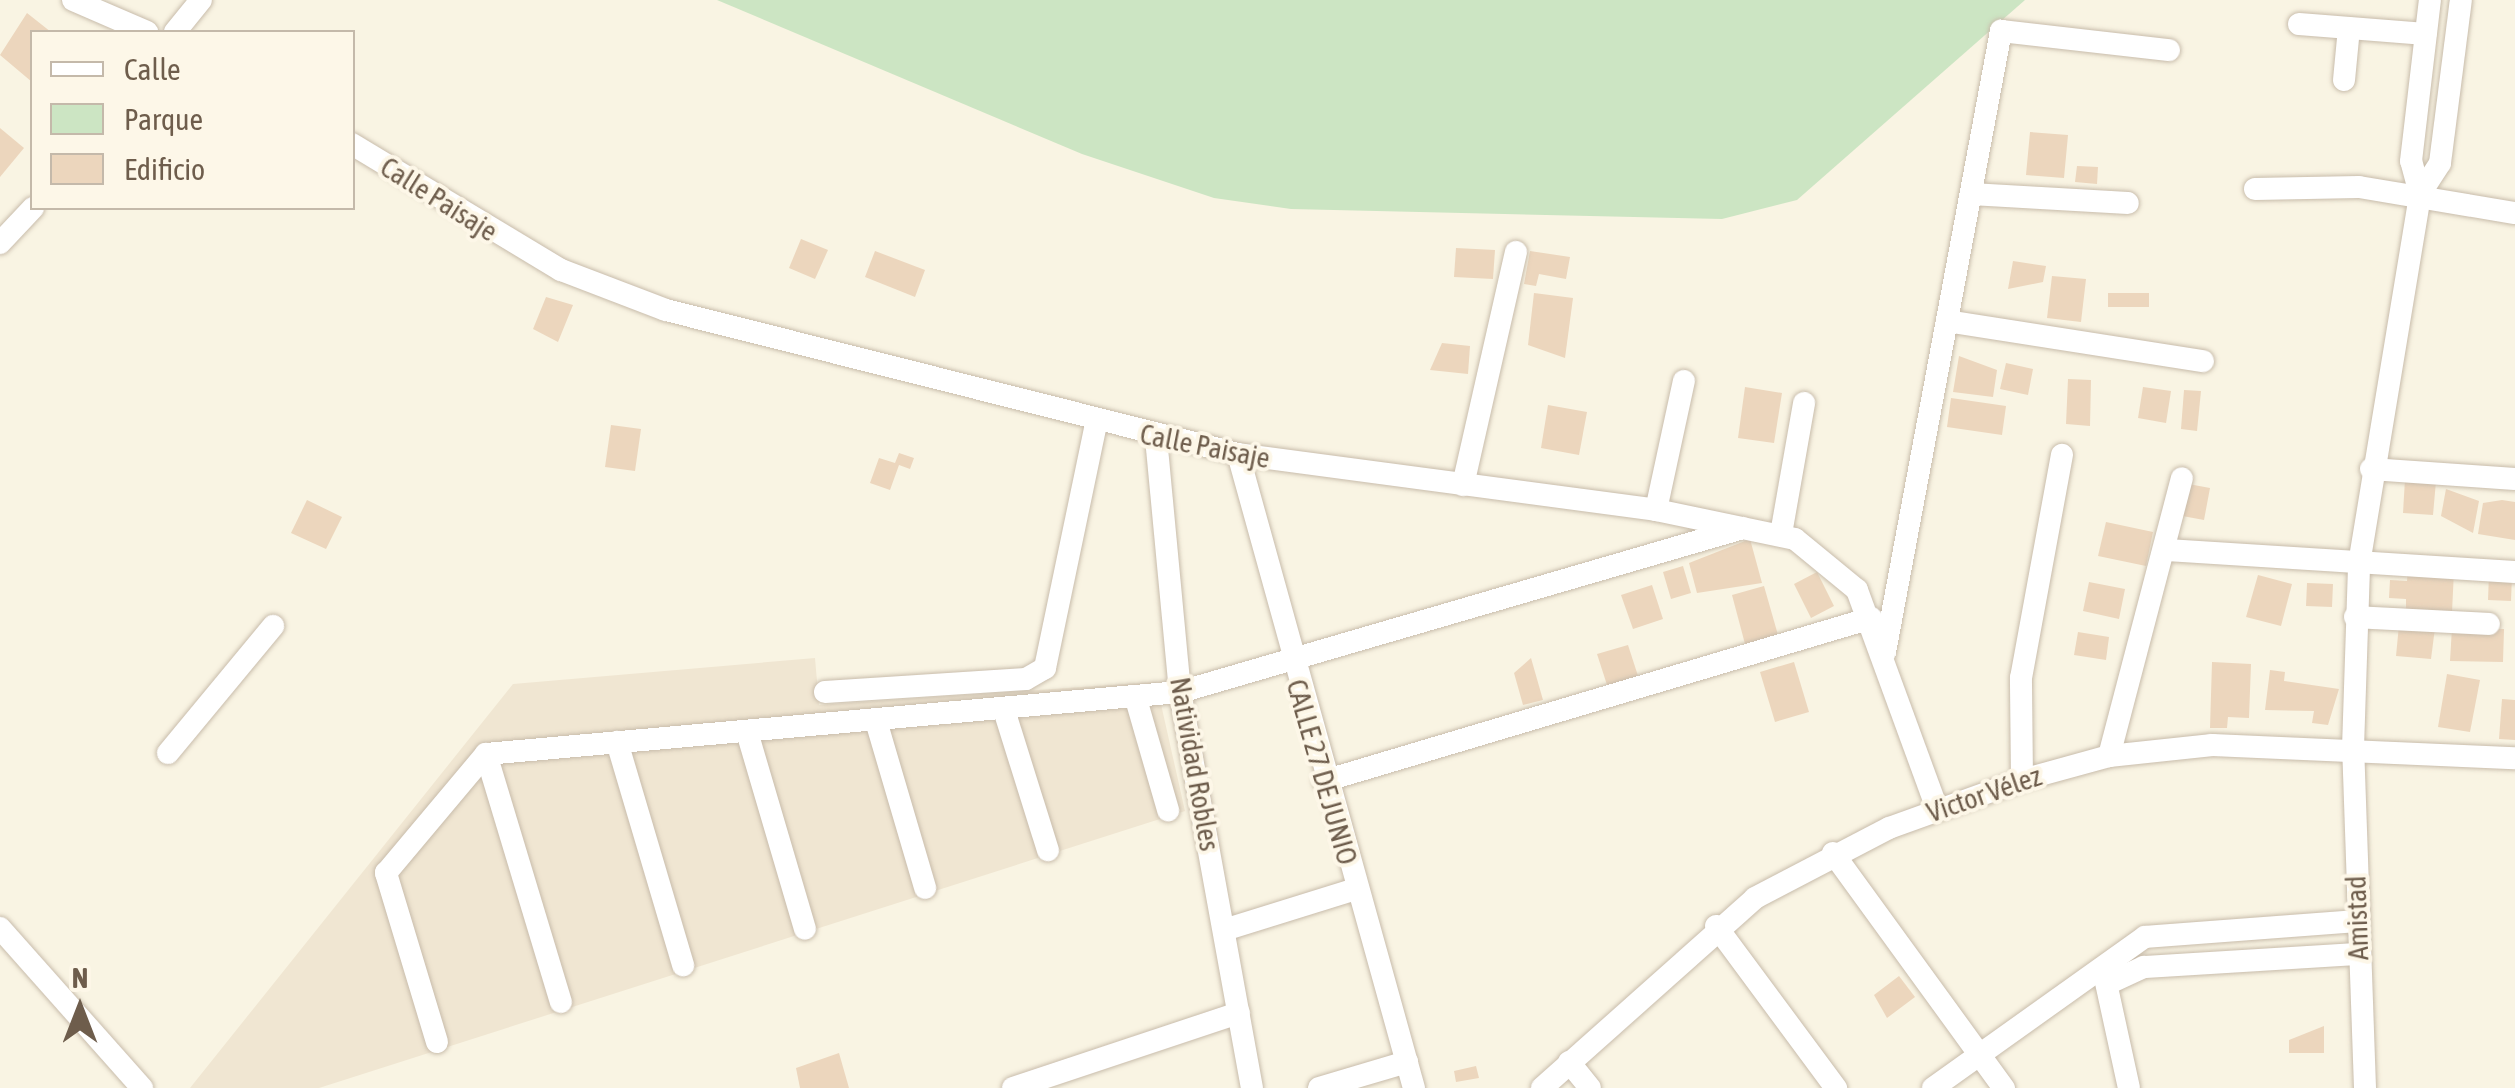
<!DOCTYPE html>
<html>
<head>
<meta charset="utf-8">
<style>
  body { margin:0 }
  #map { position:relative; width:2515px; height:1088px; overflow:hidden; background:#f9f4e3; font-family:"Asap Condensed",sans-serif }
  div>[style] { position:absolute }
  .residential>* { inset:0; background:#f0e6d2 }
  .green>* { inset:0; background:#cce5c3 }
  .building>* { inset:0; background:#ecd6bd }
  .roads { filter:drop-shadow(0 0 2px #c8bcab) drop-shadow(0 0 2px #c8bcab) }
  .minor>* { height:22px; margin:-11px; padding:0 11px; transform-origin:11px; border-radius:11px; background:#fff }
  span { translate:-50% -50%; white-space:nowrap; text-align:center; line-height:1.15; -webkit-text-stroke:8px #fdf7e8; paint-order:stroke }
  .street-label { font-size:28px; color:#6e5d4c }
  .legend { position:absolute; left:30px; top:30px; width:325px; height:180px; box-sizing:border-box; background:#fdf7e8; border:2px solid #c4b9aa; margin:0; padding:12px 18px; list-style:none; font-size:30px; color:#6e5d4c }
  .legend li { display:flex; align-items:center; gap:20px; height:50px }
  .legend b { width:50px; border:2px solid #c4b9aa }
  .north { position:absolute; left:30px; top:958px; width:100px; height:100px; -webkit-text-stroke:8px #fdf7e8; paint-order:stroke; rotate:0deg; font-size:28px; font-weight:700; line-height:40px; text-align:center; color:#6e5d4c }
  .north::after { content:''; display:block; margin:auto; width:35px; height:45px; background:#6e5d4c; clip-path:polygon(50% 0,100% 100%,50% 72%,0 100%) }
</style>
</head>
<body>
<div id="map">
  <div class="residential">
    <i style="clip-path:polygon(815px 658px,819px 705px,1156px 682px,1185px 811px,319px 1088px,190px 1088px,513px 684px)"></i>
  </div>
  <div class="green">
    <i style="clip-path:polygon(717px 0,2025px 0,1797px 200px,1722px 219px,1291px 209px,1214px 198px,1082px 154px)"></i>
  </div>
  <div class="building">
    <i style="clip-path:polygon(27px 13px,51px 32px,32px 32px,32px 82px,0 55px)"></i>
    <i style="clip-path:polygon(0 128px,24px 148px,0 177px)"></i>
    <i style="clip-path:polygon(2030px 132px,2068px 135px,2064px 178px,2026px 175px)"></i>
    <i style="clip-path:polygon(2077px 166px,2098px 167px,2097px 184px,2075px 182px)"></i>
    <i style="clip-path:polygon(801px 239px,828px 250px,815px 279px,789px 268px)"></i>
    <i style="clip-path:polygon(1456px 248px,1495px 250px,1493px 279px,1454px 277px)"></i>
    <i style="clip-path:polygon(875px 251px,925px 270px,915px 297px,865px 277px)"></i>
    <i style="clip-path:polygon(1530px 251px,1570px 257px,1566px 279px,1539px 274px,1536px 286px,1524px 284px)"></i>
    <i style="clip-path:polygon(2013px 261px,2046px 266px,2043px 282px,2008px 289px)"></i>
    <i style="clip-path:polygon(2052px 276px,2086px 279px,2081px 322px,2047px 318px)"></i>
    <i style="clip-path:polygon(1534px 293px,1573px 298px,1565px 358px,1528px 345px)"></i>
    <i style="clip-path:polygon(2108px 293px,2149px 293px,2149px 307px,2108px 307px)"></i>
    <i style="clip-path:polygon(546px 297px,573px 305px,558px 342px,533px 329px)"></i>
    <i style="clip-path:polygon(1442px 343px,1470px 346px,1468px 374px,1430px 370px)"></i>
    <i style="clip-path:polygon(1959px 356px,1997px 370px,1993px 397px,1953px 392px)"></i>
    <i style="clip-path:polygon(2006px 363px,2033px 369px,2028px 395px,2000px 389px)"></i>
    <i style="clip-path:polygon(2068px 379px,2091px 380px,2090px 426px,2066px 424px)"></i>
    <i style="clip-path:polygon(1745px 387px,1782px 393px,1774px 443px,1738px 438px)"></i>
    <i style="clip-path:polygon(2143px 387px,2171px 391px,2166px 423px,2138px 418px)"></i>
    <i style="clip-path:polygon(2184px 390px,2201px 391px,2197px 431px,2181px 429px)"></i>
    <i style="clip-path:polygon(1951px 398px,2006px 406px,2002px 435px,1947px 427px)"></i>
    <i style="clip-path:polygon(1548px 405px,1587px 412px,1579px 455px,1541px 448px)"></i>
    <i style="clip-path:polygon(611px 425px,641px 429px,635px 471px,605px 467px)"></i>
    <i style="clip-path:polygon(899px 453px,914px 458px,910px 469px,899px 465px,890px 490px,870px 483px,879px 458px,895px 463px)"></i>
    <i style="clip-path:polygon(2405px 479px,2436px 481px,2433px 515px,2403px 513px)"></i>
    <i style="clip-path:polygon(2183px 483px,2210px 488px,2204px 520px,2177px 515px)"></i>
    <i style="clip-path:polygon(2446px 489px,2479px 501px,2473px 533px,2441px 516px)"></i>
    <i style="clip-path:polygon(307px 500px,342px 517px,326px 549px,291px 533px)"></i>
    <i style="clip-path:polygon(2502px 500px,2515px 502px,2515px 540px,2478px 534px,2483px 503px)"></i>
    <i style="clip-path:polygon(2106px 522px,2153px 532px,2146px 566px,2098px 556px)"></i>
    <i style="clip-path:polygon(1750px 539px,1762px 583px,1697px 593px,1689px 563px)"></i>
    <i style="clip-path:polygon(1683px 566px,1691px 593px,1671px 599px,1663px 572px)"></i>
    <i style="clip-path:polygon(2408px 569px,2454px 571px,2452px 612px,2406px 609px,2406px 599px,2389px 598px,2390px 580px,2407px 581px)"></i>
    <i style="clip-path:polygon(1817px 572px,1834px 606px,1811px 618px,1794px 584px)"></i>
    <i style="clip-path:polygon(2489px 574px,2512px 575px,2511px 601px,2488px 600px)"></i>
    <i style="clip-path:polygon(2258px 575px,2292px 584px,2281px 626px,2246px 617px)"></i>
    <i style="clip-path:polygon(2089px 582px,2125px 589px,2119px 619px,2083px 611px)"></i>
    <i style="clip-path:polygon(2307px 583px,2333px 584px,2332px 607px,2306px 606px)"></i>
    <i style="clip-path:polygon(1652px 585px,1663px 619px,1633px 629px,1621px 595px)"></i>
    <i style="clip-path:polygon(1764px 586px,1778px 635px,1745px 644px,1732px 595px)"></i>
    <i style="clip-path:polygon(2399px 625px,2435px 628px,2431px 659px,2396px 656px)"></i>
    <i style="clip-path:polygon(2452px 628px,2504px 629px,2503px 662px,2450px 661px)"></i>
    <i style="clip-path:polygon(2078px 632px,2109px 637px,2106px 660px,2074px 655px)"></i>
    <i style="clip-path:polygon(1628px 645px,1639px 679px,1608px 688px,1597px 654px)"></i>
    <i style="clip-path:polygon(1531px 658px,1543px 700px,1523px 705px,1514px 673px)"></i>
    <i style="clip-path:polygon(1794px 662px,1809px 712px,1775px 722px,1760px 672px)"></i>
    <i style="clip-path:polygon(2212px 662px,2251px 664px,2249px 718px,2228px 717px,2227px 728px,2210px 728px)"></i>
    <i style="clip-path:polygon(2270px 670px,2285px 672px,2284px 681px,2339px 689px,2328px 725px,2312px 723px,2314px 711px,2265px 710px)"></i>
    <i style="clip-path:polygon(2447px 674px,2480px 680px,2470px 732px,2438px 727px)"></i>
    <i style="clip-path:polygon(2502px 699px,2515px 700px,2515px 740px,2499px 739px)"></i>
    <i style="clip-path:polygon(1899px 976px,1915px 997px,1887px 1018px,1874px 995px)"></i>
    <i style="clip-path:polygon(2324px 1026px,2324px 1053px,2289px 1053px,2289px 1040px)"></i>
    <i style="clip-path:polygon(839px 1053px,849px 1088px,800px 1088px,796px 1068px)"></i>
    <i style="clip-path:polygon(1476px 1066px,1479px 1078px,1456px 1082px,1454px 1071px)"></i>
  </div>
  <div class="roads">
    <div class="minor">
      <i style="left:73px;top:0;width:81px;rotate:23.4deg"></i>
      <i style="left:2299px;top:24px;width:127px;rotate:4.5deg"></i>
      <i style="left:175px;top:32px;width:41px;rotate:-50.9deg"></i>
      <i style="left:2344px;top:80px;width:52px;rotate:-84.5deg"></i>
      <i style="left:352px;top:144px;width:244px;rotate:31.1deg"></i>
      <i style="left:561px;top:270px;width:112px;rotate:20.9deg"></i>
      <i style="left:666px;top:310px;width:590px;rotate:14.13deg"></i>
      <i style="left:1238px;top:454px;width:422px;rotate:7.6deg"></i>
      <i style="left:1656px;top:510px;width:142px;rotate:11.8deg"></i>
      <i style="left:1795px;top:539px;width:80px;rotate:39.4deg"></i>
      <i style="left:1857px;top:590px;width:233px;rotate:69.9deg"></i>
      <i style="left:2255px;top:189px;width:104px;rotate:-1.1deg"></i>
      <i style="left:2359px;top:187px;width:158px;rotate:9.5deg"></i>
      <i style="left:1971px;top:194px;width:157px;rotate:3.3deg"></i>
      <i style="left:2420px;top:194px;width:34px;rotate:-105deg"></i>
      <i style="left:2411px;top:161px;width:162px;rotate:-83.3deg"></i>
      <i style="left:0;top:243px;width:48px;rotate:-46.7deg"></i>
      <i style="left:1947px;top:321px;width:259px;rotate:8.9deg"></i>
      <i style="left:1156px;top:438px;width:255px;rotate:84.6deg"></i>
      <i style="left:1180px;top:692px;width:402px;rotate:79.7deg"></i>
      <i style="left:1238px;top:454px;width:658px;rotate:74.49deg"></i>
      <i style="left:2371px;top:469px;width:144px;rotate:4deg"></i>
      <i style="left:1463px;top:485px;width:239px;rotate:-77.2deg"></i>
      <i style="left:1656px;top:510px;width:132px;rotate:-77.8deg"></i>
      <i style="left:1781px;top:534px;width:133px;rotate:-80deg"></i>
      <i style="left:2166px;top:550px;width:350px;rotate:3.6deg"></i>
      <i style="left:2355px;top:617px;width:134px;rotate:3deg"></i>
      <i style="left:1885px;top:652px;width:632px;rotate:-79.42deg"></i>
      <i style="left:2001px;top:31px;width:169px;rotate:6.5deg"></i>
      <i style="left:825px;top:692px;width:201px;rotate:-3.7deg"></i>
      <i style="left:1026px;top:679px;width:22px;rotate:-30deg"></i>
      <i style="left:1045px;top:668px;width:249px;rotate:-78.2deg"></i>
      <i style="left:1136px;top:699px;width:116px;rotate:73.9deg"></i>
      <i style="left:1004px;top:710px;width:147px;rotate:72.6deg"></i>
      <i style="left:876px;top:721px;width:174px;rotate:73.6deg"></i>
      <i style="left:747px;top:732px;width:205px;rotate:73.6deg"></i>
      <i style="left:617px;top:742px;width:233px;rotate:73.5deg"></i>
      <i style="left:168px;top:753px;width:165px;rotate:-50.4deg"></i>
      <i style="left:486px;top:754px;width:259px;rotate:73.2deg"></i>
      <i style="left:2109px;top:756px;width:287px;rotate:-75.3deg"></i>
      <i style="left:2022px;top:780px;width:102px;rotate:-90.6deg"></i>
      <i style="left:2021px;top:678px;width:227px;rotate:-79.6deg"></i>
      <i style="left:1324px;top:781px;width:571px;rotate:-16.59deg"></i>
      <i style="left:1833px;top:853px;width:291px;rotate:54deg"></i>
      <i style="left:1716px;top:926px;width:202px;rotate:53.5deg"></i>
      <i style="left:0;top:928px;width:214px;rotate:48.4deg"></i>
      <i style="left:1224px;top:930px;width:138px;rotate:-17.3deg"></i>
      <i style="left:2103px;top:969px;width:122px;rotate:77.7deg"></i>
      <i style="left:2107px;top:984px;width:41px;rotate:-24.7deg"></i>
      <i style="left:2144px;top:967px;width:214px;rotate:-3.5deg"></i>
      <i style="left:437px;top:1042px;width:177px;rotate:-106.8deg"></i>
      <i style="left:386px;top:873px;width:155px;rotate:-50deg"></i>
      <i style="left:486px;top:754px;width:697px;rotate:-5.11deg"></i>
      <i style="left:1180px;top:692px;width:586px;rotate:-16.24deg"></i>
      <i style="left:1569px;top:1062px;width:33px;rotate:51deg"></i>
      <i style="left:1013px;top:1088px;width:238px;rotate:-18.4deg"></i>
      <i style="left:1319px;top:1088px;width:92px;rotate:-16.5deg"></i>
      <i style="left:1542px;top:1088px;width:285px;rotate:-41.7deg"></i>
      <i style="left:1755px;top:898px;width:151px;rotate:-27.6deg"></i>
      <i style="left:1889px;top:828px;width:141px;rotate:-19.8deg"></i>
      <i style="left:2022px;top:780px;width:90px;rotate:-15.4deg"></i>
      <i style="left:2109px;top:756px;width:104px;rotate:-6.1deg"></i>
      <i style="left:2212px;top:745px;width:303px;rotate:2.5deg"></i>
      <i style="left:1933px;top:1088px;width:260px;rotate:-35.5deg"></i>
      <i style="left:2145px;top:937px;width:212px;rotate:-4.3deg"></i>
      <i style="left:2365px;top:1088px;width:340px;rotate:-92deg"></i>
      <i style="left:2353px;top:748px;width:184px;rotate:-88.1deg"></i>
      <i style="left:2359px;top:564px;width:375px;rotate:-80.6deg"></i>
      <i style="left:2420px;top:194px;width:37px;rotate:-57deg"></i>
      <i style="left:2440px;top:163px;width:164px;rotate:-82.7deg"></i>
    </div>
  </div>
  <div class="street-label">
    <span style="left:439px;top:199px;rotate:32deg">Calle Paisaje</span>
    <span style="left:1205px;top:446px;rotate:11deg">Calle Paisaje</span>
    <span style="left:1195px;top:764px;rotate:80deg">Natividad Robles</span>
    <span style="left:1322px;top:772px;rotate:74deg">CALLE 27 DE JUNIO</span>
    <span style="left:1984px;top:794px;rotate:-19deg">Victor Vélez</span>
    <span style="left:2357px;top:918px;rotate:-92deg">Amistad</span>
  </div>
  <ul class="legend">
  <li><b style="height:12px;background:#fff"></b>Calle</li>
  <li><b style="height:28px;background:#cce5c3"></b>Parque</li>
  <li><b style="height:28px;background:#ecd6bd"></b>Edificio</li>
  </ul>
  <div class="north">N</div>
</div>
</body>
</html>
